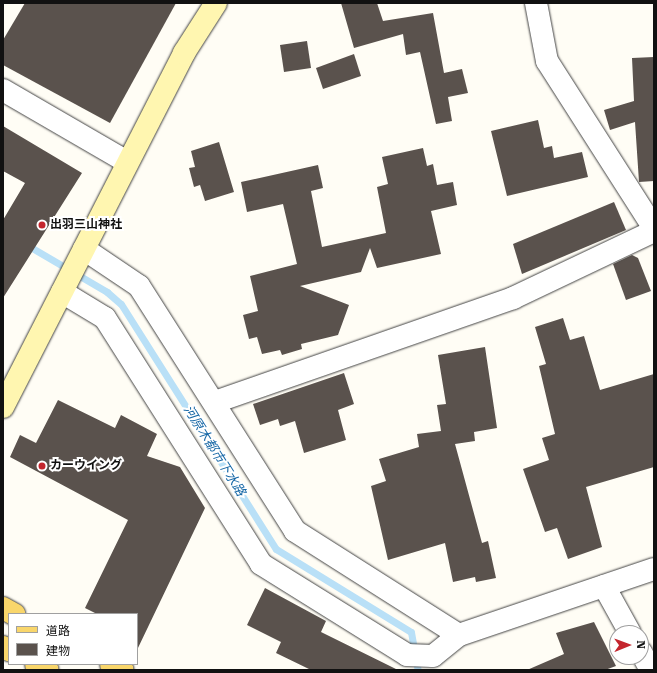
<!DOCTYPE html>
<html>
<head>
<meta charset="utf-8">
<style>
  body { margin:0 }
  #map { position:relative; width:657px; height:673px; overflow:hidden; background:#fffdf5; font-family:"Roboto Serif","Noto Sans JP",serif }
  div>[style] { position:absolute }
  .stream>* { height:7px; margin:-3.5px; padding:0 3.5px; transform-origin:3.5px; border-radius:3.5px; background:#b9e0f7 }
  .building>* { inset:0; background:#5a524d }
  .roads { filter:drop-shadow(0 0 1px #444) drop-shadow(0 0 1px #444) }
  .street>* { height:22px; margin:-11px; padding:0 11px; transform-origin:11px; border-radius:11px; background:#fff }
  .secondary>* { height:22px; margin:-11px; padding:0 11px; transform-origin:11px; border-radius:11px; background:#fff6b0 }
  .primary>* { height:22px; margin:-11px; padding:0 11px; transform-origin:11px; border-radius:11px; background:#f9d66b }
  .dots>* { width:11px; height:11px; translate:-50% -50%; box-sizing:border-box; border:2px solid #fff; border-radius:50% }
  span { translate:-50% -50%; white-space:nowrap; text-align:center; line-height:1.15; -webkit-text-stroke:4px #fff; paint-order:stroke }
  .poi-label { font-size:12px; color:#111; font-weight:700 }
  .left { translate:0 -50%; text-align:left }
  .water-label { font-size:13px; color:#1768a6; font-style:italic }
  .frame { position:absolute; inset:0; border:4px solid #111; pointer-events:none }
  .legend { position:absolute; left:8px; top:613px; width:130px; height:52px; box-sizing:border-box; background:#fff; border:1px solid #a0a0a0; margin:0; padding:5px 7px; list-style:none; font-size:12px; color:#111 }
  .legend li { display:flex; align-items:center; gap:8px; height:20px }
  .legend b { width:20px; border:1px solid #a0a0a0 }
  .north { position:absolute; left:609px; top:625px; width:40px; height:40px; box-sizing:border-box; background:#fff; border:1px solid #a0a0a0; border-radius:50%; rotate:89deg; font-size:11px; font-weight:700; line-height:16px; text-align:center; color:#111 }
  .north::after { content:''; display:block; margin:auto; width:14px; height:18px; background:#c4262e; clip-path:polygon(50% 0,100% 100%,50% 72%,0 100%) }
</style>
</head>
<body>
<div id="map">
  <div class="stream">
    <i style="left:27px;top:245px;width:93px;rotate:30.4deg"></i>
    <i style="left:107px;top:292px;width:18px;rotate:41deg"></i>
    <i style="left:121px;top:304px;width:290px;rotate:57.7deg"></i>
    <i style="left:276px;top:549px;width:158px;rotate:31.6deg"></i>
    <i style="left:411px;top:632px;width:39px;rotate:80deg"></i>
  </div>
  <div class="building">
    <i style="clip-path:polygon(25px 3px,176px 3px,110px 123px,3px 65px,3px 40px)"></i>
    <i style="clip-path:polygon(341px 3px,377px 3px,383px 21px,433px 13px,444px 73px,462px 69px,468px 93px,448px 97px,452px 121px,436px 124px,420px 52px,406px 55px,403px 34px,354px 48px)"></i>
    <i style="clip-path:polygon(307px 41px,311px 68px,284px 72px,280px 45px)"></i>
    <i style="clip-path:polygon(354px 54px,361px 76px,323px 89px,316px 68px)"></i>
    <i style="clip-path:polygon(654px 57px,654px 181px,639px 182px,635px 122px,610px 130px,604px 110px,634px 101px,632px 58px)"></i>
    <i style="clip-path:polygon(538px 120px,544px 148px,552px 146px,554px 158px,582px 152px,588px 177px,507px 196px,491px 131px)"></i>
    <i style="clip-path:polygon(3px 126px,82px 173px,3px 298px,3px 220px,25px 183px,3px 171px)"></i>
    <i style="clip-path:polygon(219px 142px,234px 192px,205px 201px,200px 185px,194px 187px,189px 168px,195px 167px,191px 151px)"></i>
    <i style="clip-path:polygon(423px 148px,427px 166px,433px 164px,437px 185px,453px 182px,457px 205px,431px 211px,441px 254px,377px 268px,370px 248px,361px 272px,300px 286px,349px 305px,338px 335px,301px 344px,302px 349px,282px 355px,280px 350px,262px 354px,257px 337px,249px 339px,243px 315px,258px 311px,250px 276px,297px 264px,283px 204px,247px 212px,241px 182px,318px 165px,323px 188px,311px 191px,322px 247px,386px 233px,377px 187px,388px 184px,382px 157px)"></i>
    <i style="clip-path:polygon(614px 202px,626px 230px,522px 274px,513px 244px)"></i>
    <i style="clip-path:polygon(632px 255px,638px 258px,651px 291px,626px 300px,613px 264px)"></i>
    <i style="clip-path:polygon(563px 318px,570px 340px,584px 336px,600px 390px,654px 374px,654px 467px,586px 487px,602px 547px,568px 559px,557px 528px,545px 532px,523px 469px,549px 460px,542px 438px,555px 434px,539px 366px,546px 364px,535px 327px)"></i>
    <i style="clip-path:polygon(485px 347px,497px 428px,474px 432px,475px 441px,455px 444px,482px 543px,488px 541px,496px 578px,476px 582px,475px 577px,453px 582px,445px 543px,388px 560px,371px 486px,386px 481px,379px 459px,419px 447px,417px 434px,441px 431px,437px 405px,446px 404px,438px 355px)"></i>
    <i style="clip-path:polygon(344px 373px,354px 404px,338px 410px,346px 440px,304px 453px,295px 421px,280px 426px,278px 419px,260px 425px,253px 404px)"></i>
    <i style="clip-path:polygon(58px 400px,115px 428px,121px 415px,157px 434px,147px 456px,180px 467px,205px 508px,137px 650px,137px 614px,97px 614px,85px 608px,128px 520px,10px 457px,20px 435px,36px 443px)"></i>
    <i style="clip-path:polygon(265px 588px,326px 621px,321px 632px,398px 670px,311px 670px,276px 653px,281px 642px,247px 625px)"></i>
    <i style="clip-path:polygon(594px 622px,616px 666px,605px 670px,527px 670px,564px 654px,556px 633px)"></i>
  </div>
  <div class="roads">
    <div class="street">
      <i style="left:536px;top:3px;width:59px;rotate:79.3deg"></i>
      <i style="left:547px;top:61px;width:198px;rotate:57.4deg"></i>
      <i style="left:3px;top:90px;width:143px;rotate:30.1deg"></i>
      <i style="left:84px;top:249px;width:66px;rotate:33.9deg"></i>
      <i style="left:139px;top:286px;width:290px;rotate:57.5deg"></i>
      <i style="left:295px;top:531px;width:194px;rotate:32.4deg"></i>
      <i style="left:459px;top:635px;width:206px;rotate:-18.7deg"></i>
      <i style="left:62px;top:292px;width:50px;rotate:31.2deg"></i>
      <i style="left:105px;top:318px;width:291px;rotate:57.6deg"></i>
      <i style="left:261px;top:564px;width:172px;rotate:31.9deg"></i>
      <i style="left:407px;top:655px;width:26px;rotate:2deg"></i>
      <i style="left:433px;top:656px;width:33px;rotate:-39deg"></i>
      <i style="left:215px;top:402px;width:316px;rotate:-19.2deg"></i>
      <i style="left:513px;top:298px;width:156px;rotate:-25.4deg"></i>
      <i style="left:604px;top:586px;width:54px;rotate:61deg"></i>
      <i style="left:641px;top:652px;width:21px;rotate:61deg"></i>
    </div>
    <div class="secondary">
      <i style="left:3px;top:407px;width:398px;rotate:-62.9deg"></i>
      <i style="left:184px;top:53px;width:59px;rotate:-57.4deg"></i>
    </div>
    <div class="primary">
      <i style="left:3px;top:608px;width:13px;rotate:29deg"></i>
      <i style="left:3px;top:647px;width:7px;rotate:27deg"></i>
      <i style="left:36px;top:664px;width:13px;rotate:27deg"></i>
      <i style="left:111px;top:664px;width:13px;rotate:27deg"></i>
    </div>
  </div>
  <div class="dots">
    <i style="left:42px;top:225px;background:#c4262e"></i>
    <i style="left:42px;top:466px;background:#c4262e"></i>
  </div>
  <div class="poi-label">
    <span class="left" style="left:50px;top:225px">出羽三山神社</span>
    <span class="left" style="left:50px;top:466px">カーウイング</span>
  </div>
  <div class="water-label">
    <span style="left:214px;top:451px;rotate:58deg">河原木都市下水路</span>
  </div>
  <div class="frame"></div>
  <ul class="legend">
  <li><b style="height:5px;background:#f9d66b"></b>道路</li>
  <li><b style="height:11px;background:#5a524d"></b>建物</li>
  </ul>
  <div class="north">N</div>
</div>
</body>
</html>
